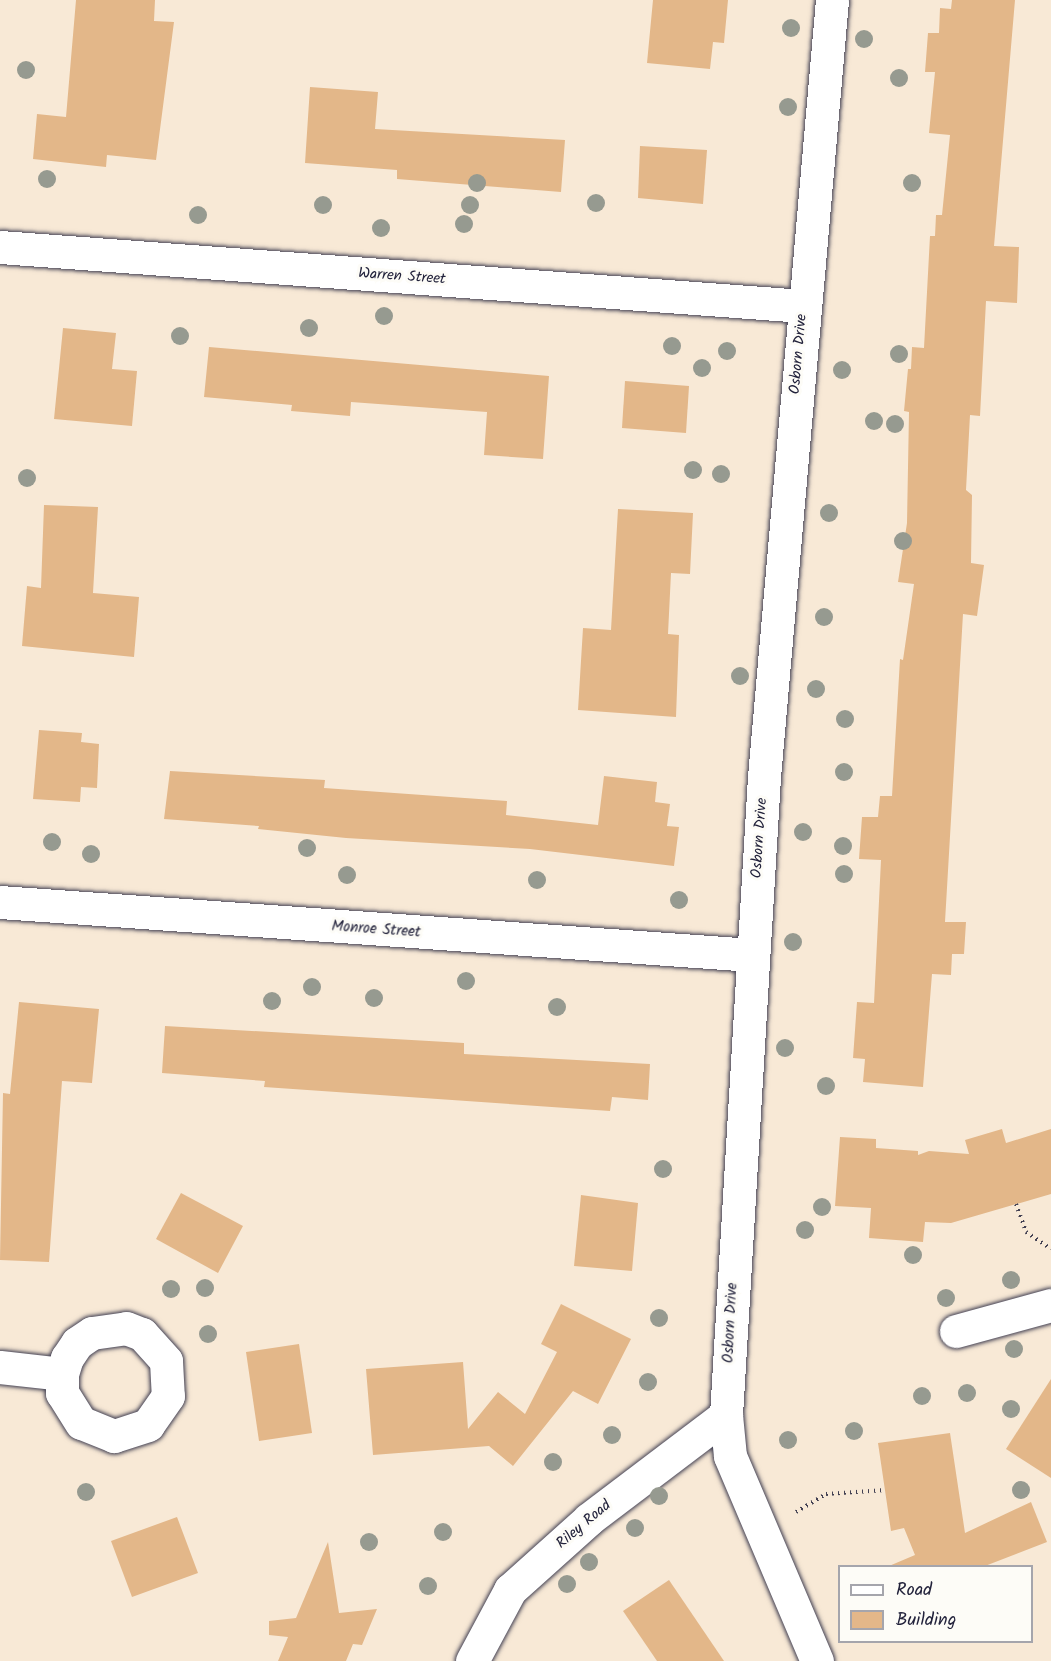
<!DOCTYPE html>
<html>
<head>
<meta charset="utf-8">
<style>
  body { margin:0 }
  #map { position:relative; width:1051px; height:1661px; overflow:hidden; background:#f8e9d6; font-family:Kalam,sans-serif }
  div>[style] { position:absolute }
  .building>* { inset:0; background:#e3b789 }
  .path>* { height:4px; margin-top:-2px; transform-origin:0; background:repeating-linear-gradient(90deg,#424052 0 1.5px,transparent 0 6px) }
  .roads { filter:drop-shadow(0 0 2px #424052) drop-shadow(0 0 2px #424052) }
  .street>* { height:33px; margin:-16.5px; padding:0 16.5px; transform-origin:16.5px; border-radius:16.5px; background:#fff }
  .trees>* { width:18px; height:18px; margin:-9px; border-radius:50%; background:#969a90 }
  span { translate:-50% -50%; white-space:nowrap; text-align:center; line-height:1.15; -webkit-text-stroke:6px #fdfcf7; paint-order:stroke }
  .street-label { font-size:15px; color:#22223b }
  .legend { position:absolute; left:838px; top:1565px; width:195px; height:78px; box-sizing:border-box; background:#fdfcf7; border:2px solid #a5a5ac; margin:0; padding:8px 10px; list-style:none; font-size:18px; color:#22223b }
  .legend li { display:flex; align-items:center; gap:12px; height:30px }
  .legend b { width:30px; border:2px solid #a5a5ac }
</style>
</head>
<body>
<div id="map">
  <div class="building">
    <i style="clip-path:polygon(76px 0,155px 0,154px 21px,174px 22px,156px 160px,107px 155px,106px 167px,33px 159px,37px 114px,66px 117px)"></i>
    <i style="clip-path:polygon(653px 0,728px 0,724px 43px,713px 42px,710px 69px,647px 63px)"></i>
    <i style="clip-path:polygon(952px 0,1015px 0,994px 246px,1019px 247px,1017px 303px,986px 301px,980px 416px,970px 415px,966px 490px,972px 495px,971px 563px,984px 565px,977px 616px,963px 614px,945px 922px,966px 922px,964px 954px,952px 954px,951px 975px,932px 974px,923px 1087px,863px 1082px,865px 1059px,853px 1058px,857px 1002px,874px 1003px,881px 860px,859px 859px,862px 817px,878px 817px,880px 796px,892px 796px,900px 659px,903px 660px,914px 584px,898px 582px,907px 523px,909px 412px,904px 411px,908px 369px,911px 369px,912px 347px,924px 348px,930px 236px,935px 236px,936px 215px,942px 215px,950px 135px,929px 133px,935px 72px,925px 72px,928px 33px,939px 33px,940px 8px,951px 9px)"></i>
    <i style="clip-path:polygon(310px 87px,378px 92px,375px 129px,565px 140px,561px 192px,397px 179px,397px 170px,305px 163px)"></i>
    <i style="clip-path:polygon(640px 146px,707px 150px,703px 204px,638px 198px)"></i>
    <i style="clip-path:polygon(63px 328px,116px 333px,112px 369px,137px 371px,132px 426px,54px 419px)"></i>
    <i style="clip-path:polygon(209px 347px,549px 376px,543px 459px,484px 455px,487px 412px,351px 402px,350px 416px,291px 411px,292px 405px,204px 397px)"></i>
    <i style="clip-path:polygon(625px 381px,689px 386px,686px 433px,622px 428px)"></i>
    <i style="clip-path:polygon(44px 505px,98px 507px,93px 593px,139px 597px,134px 657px,22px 646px,27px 586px,41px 588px)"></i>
    <i style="clip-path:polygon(618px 509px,693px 513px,690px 574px,671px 573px,668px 634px,679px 635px,676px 717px,578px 710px,583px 628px,611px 630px)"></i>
    <i style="clip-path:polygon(39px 730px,82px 733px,81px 742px,99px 744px,97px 788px,81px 787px,80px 802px,33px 799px)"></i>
    <i style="clip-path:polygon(170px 771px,325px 780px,324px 788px,507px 801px,506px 815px,598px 825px,604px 776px,657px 782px,655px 802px,670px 804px,667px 826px,679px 827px,674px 866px,530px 849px,346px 838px,258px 829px,259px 826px,164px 819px)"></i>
    <i style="clip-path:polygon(19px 1002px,99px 1009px,92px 1083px,62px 1081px,49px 1262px,0 1260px,3px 1093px,10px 1094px)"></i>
    <i style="clip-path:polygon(165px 1026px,464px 1043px,464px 1054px,650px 1064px,648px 1100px,612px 1097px,610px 1111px,264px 1087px,265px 1081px,162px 1073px)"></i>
    <i style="clip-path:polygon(1002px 1129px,1006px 1143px,1051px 1129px,1051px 1194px,951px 1223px,925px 1222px,923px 1242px,869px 1238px,871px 1208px,835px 1206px,840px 1137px,876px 1139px,876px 1148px,918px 1151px,918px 1155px,929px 1151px,969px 1154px,965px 1140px)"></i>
    <i style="clip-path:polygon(181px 1193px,243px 1226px,218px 1273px,156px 1239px)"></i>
    <i style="clip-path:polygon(581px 1195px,638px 1203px,632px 1271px,574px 1266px)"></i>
    <i style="clip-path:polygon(561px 1304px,631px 1339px,598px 1404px,573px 1391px,513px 1466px,489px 1446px,373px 1455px,366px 1369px,463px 1362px,468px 1429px,498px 1392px,525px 1414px,557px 1352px,541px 1344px)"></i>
    <i style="clip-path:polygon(299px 1344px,312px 1433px,259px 1441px,246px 1352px)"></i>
    <i style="clip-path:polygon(1051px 1379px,1051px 1478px,1006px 1449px)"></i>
    <i style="clip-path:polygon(950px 1433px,965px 1533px,1031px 1502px,1047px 1542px,985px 1566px,889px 1566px,915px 1555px,904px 1528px,891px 1531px,878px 1443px)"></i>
    <i style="clip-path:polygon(177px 1517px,198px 1573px,132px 1597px,111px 1541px)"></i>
    <i style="clip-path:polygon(328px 1542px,339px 1613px,377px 1609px,362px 1645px,353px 1644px,346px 1661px,278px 1661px,288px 1637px,269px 1635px,269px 1621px,296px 1618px)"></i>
    <i style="clip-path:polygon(669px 1580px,724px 1661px,657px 1661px,623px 1611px)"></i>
  </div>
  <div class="path">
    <i style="left:1016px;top:1204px;width:30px;rotate:70deg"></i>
    <i style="left:1026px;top:1232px;width:30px;rotate:34deg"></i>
    <i style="left:796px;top:1512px;width:35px;rotate:-31deg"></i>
    <i style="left:826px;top:1494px;width:59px;rotate:-3.9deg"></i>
  </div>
  <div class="roads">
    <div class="street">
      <i style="left:0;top:247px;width:805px;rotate:4.2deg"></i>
      <i style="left:0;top:902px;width:754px;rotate:4.03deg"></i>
      <i style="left:956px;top:1331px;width:98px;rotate:-15.3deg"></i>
      <i style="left:0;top:1367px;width:62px;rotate:6.4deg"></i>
      <i style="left:62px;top:1374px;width:17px;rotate:-73deg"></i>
      <i style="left:67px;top:1358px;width:18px;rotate:-56deg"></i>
      <i style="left:77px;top:1343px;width:18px;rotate:-34deg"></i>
      <i style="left:92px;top:1333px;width:34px;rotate:-8deg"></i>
      <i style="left:126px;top:1328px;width:17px;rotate:21deg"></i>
      <i style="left:142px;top:1334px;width:36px;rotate:48deg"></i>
      <i style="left:166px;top:1361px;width:35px;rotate:87deg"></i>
      <i style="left:168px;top:1396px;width:35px;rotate:125deg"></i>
      <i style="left:148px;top:1425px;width:36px;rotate:162deg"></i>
      <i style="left:114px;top:1436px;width:35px;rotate:-158deg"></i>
      <i style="left:81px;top:1423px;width:36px;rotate:-122deg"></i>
      <i style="left:62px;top:1393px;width:19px;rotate:-90deg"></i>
      <i style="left:472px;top:1661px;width:81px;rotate:-61.8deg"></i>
      <i style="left:510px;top:1590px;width:106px;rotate:-41.9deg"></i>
      <i style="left:589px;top:1519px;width:172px;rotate:-37.2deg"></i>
      <i style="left:817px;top:1661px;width:223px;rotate:-113deg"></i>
      <i style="left:730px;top:1456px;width:41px;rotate:-95.6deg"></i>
      <i style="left:726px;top:1415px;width:639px;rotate:-86.59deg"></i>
      <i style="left:764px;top:777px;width:780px;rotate:-85deg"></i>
    </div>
  </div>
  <div class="trees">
    <i style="left:791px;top:28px"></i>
    <i style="left:864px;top:39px"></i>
    <i style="left:26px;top:70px"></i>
    <i style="left:899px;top:78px"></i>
    <i style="left:788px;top:107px"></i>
    <i style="left:47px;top:179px"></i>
    <i style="left:477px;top:183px"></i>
    <i style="left:912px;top:183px"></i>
    <i style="left:596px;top:203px"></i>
    <i style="left:323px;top:205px"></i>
    <i style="left:470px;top:205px"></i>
    <i style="left:198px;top:215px"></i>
    <i style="left:464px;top:224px"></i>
    <i style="left:381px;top:228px"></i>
    <i style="left:384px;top:316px"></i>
    <i style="left:309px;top:328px"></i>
    <i style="left:180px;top:336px"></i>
    <i style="left:672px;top:346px"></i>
    <i style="left:727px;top:351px"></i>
    <i style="left:899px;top:354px"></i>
    <i style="left:702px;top:368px"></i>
    <i style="left:842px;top:370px"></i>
    <i style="left:874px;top:421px"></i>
    <i style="left:895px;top:424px"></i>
    <i style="left:693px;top:470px"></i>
    <i style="left:721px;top:474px"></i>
    <i style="left:27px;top:478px"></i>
    <i style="left:829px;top:513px"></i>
    <i style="left:903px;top:541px"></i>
    <i style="left:824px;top:617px"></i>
    <i style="left:740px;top:676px"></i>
    <i style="left:816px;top:689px"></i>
    <i style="left:845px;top:719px"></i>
    <i style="left:844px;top:772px"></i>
    <i style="left:803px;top:832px"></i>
    <i style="left:52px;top:842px"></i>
    <i style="left:843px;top:846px"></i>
    <i style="left:307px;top:848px"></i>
    <i style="left:91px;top:854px"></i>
    <i style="left:844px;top:874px"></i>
    <i style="left:347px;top:875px"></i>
    <i style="left:537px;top:880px"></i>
    <i style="left:679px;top:900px"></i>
    <i style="left:793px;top:942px"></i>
    <i style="left:466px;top:981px"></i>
    <i style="left:312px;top:987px"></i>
    <i style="left:374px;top:998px"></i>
    <i style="left:272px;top:1001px"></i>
    <i style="left:557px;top:1007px"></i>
    <i style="left:785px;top:1048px"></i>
    <i style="left:826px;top:1086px"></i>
    <i style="left:663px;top:1169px"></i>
    <i style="left:822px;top:1207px"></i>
    <i style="left:805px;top:1230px"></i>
    <i style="left:913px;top:1255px"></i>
    <i style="left:1011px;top:1280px"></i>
    <i style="left:205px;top:1288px"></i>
    <i style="left:171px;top:1289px"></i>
    <i style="left:946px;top:1298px"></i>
    <i style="left:659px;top:1318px"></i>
    <i style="left:208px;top:1334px"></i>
    <i style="left:1014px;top:1349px"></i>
    <i style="left:648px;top:1382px"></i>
    <i style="left:967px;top:1393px"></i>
    <i style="left:922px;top:1396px"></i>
    <i style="left:1011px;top:1409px"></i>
    <i style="left:854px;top:1431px"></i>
    <i style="left:612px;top:1435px"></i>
    <i style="left:788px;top:1440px"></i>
    <i style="left:553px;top:1462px"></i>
    <i style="left:1021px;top:1490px"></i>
    <i style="left:86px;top:1492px"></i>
    <i style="left:659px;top:1496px"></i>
    <i style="left:635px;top:1528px"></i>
    <i style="left:443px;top:1532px"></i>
    <i style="left:369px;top:1542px"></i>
    <i style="left:589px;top:1562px"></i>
    <i style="left:567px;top:1584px"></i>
    <i style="left:428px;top:1586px"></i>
  </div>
  <div class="street-label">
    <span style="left:402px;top:277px;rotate:4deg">Warren Street</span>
    <span style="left:799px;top:354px;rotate:-85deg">Osborn Drive</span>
    <span style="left:760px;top:838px;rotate:-86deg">Osborn Drive</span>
    <span style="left:376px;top:930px;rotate:4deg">Monroe Street</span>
    <span style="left:731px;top:1323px;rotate:-87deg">Osborn Drive</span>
    <span style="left:584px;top:1525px;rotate:-40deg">Riley Road</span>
  </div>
  <ul class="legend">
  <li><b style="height:8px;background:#fff"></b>Road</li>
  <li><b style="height:16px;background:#e3b789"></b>Building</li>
  </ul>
</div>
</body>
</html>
